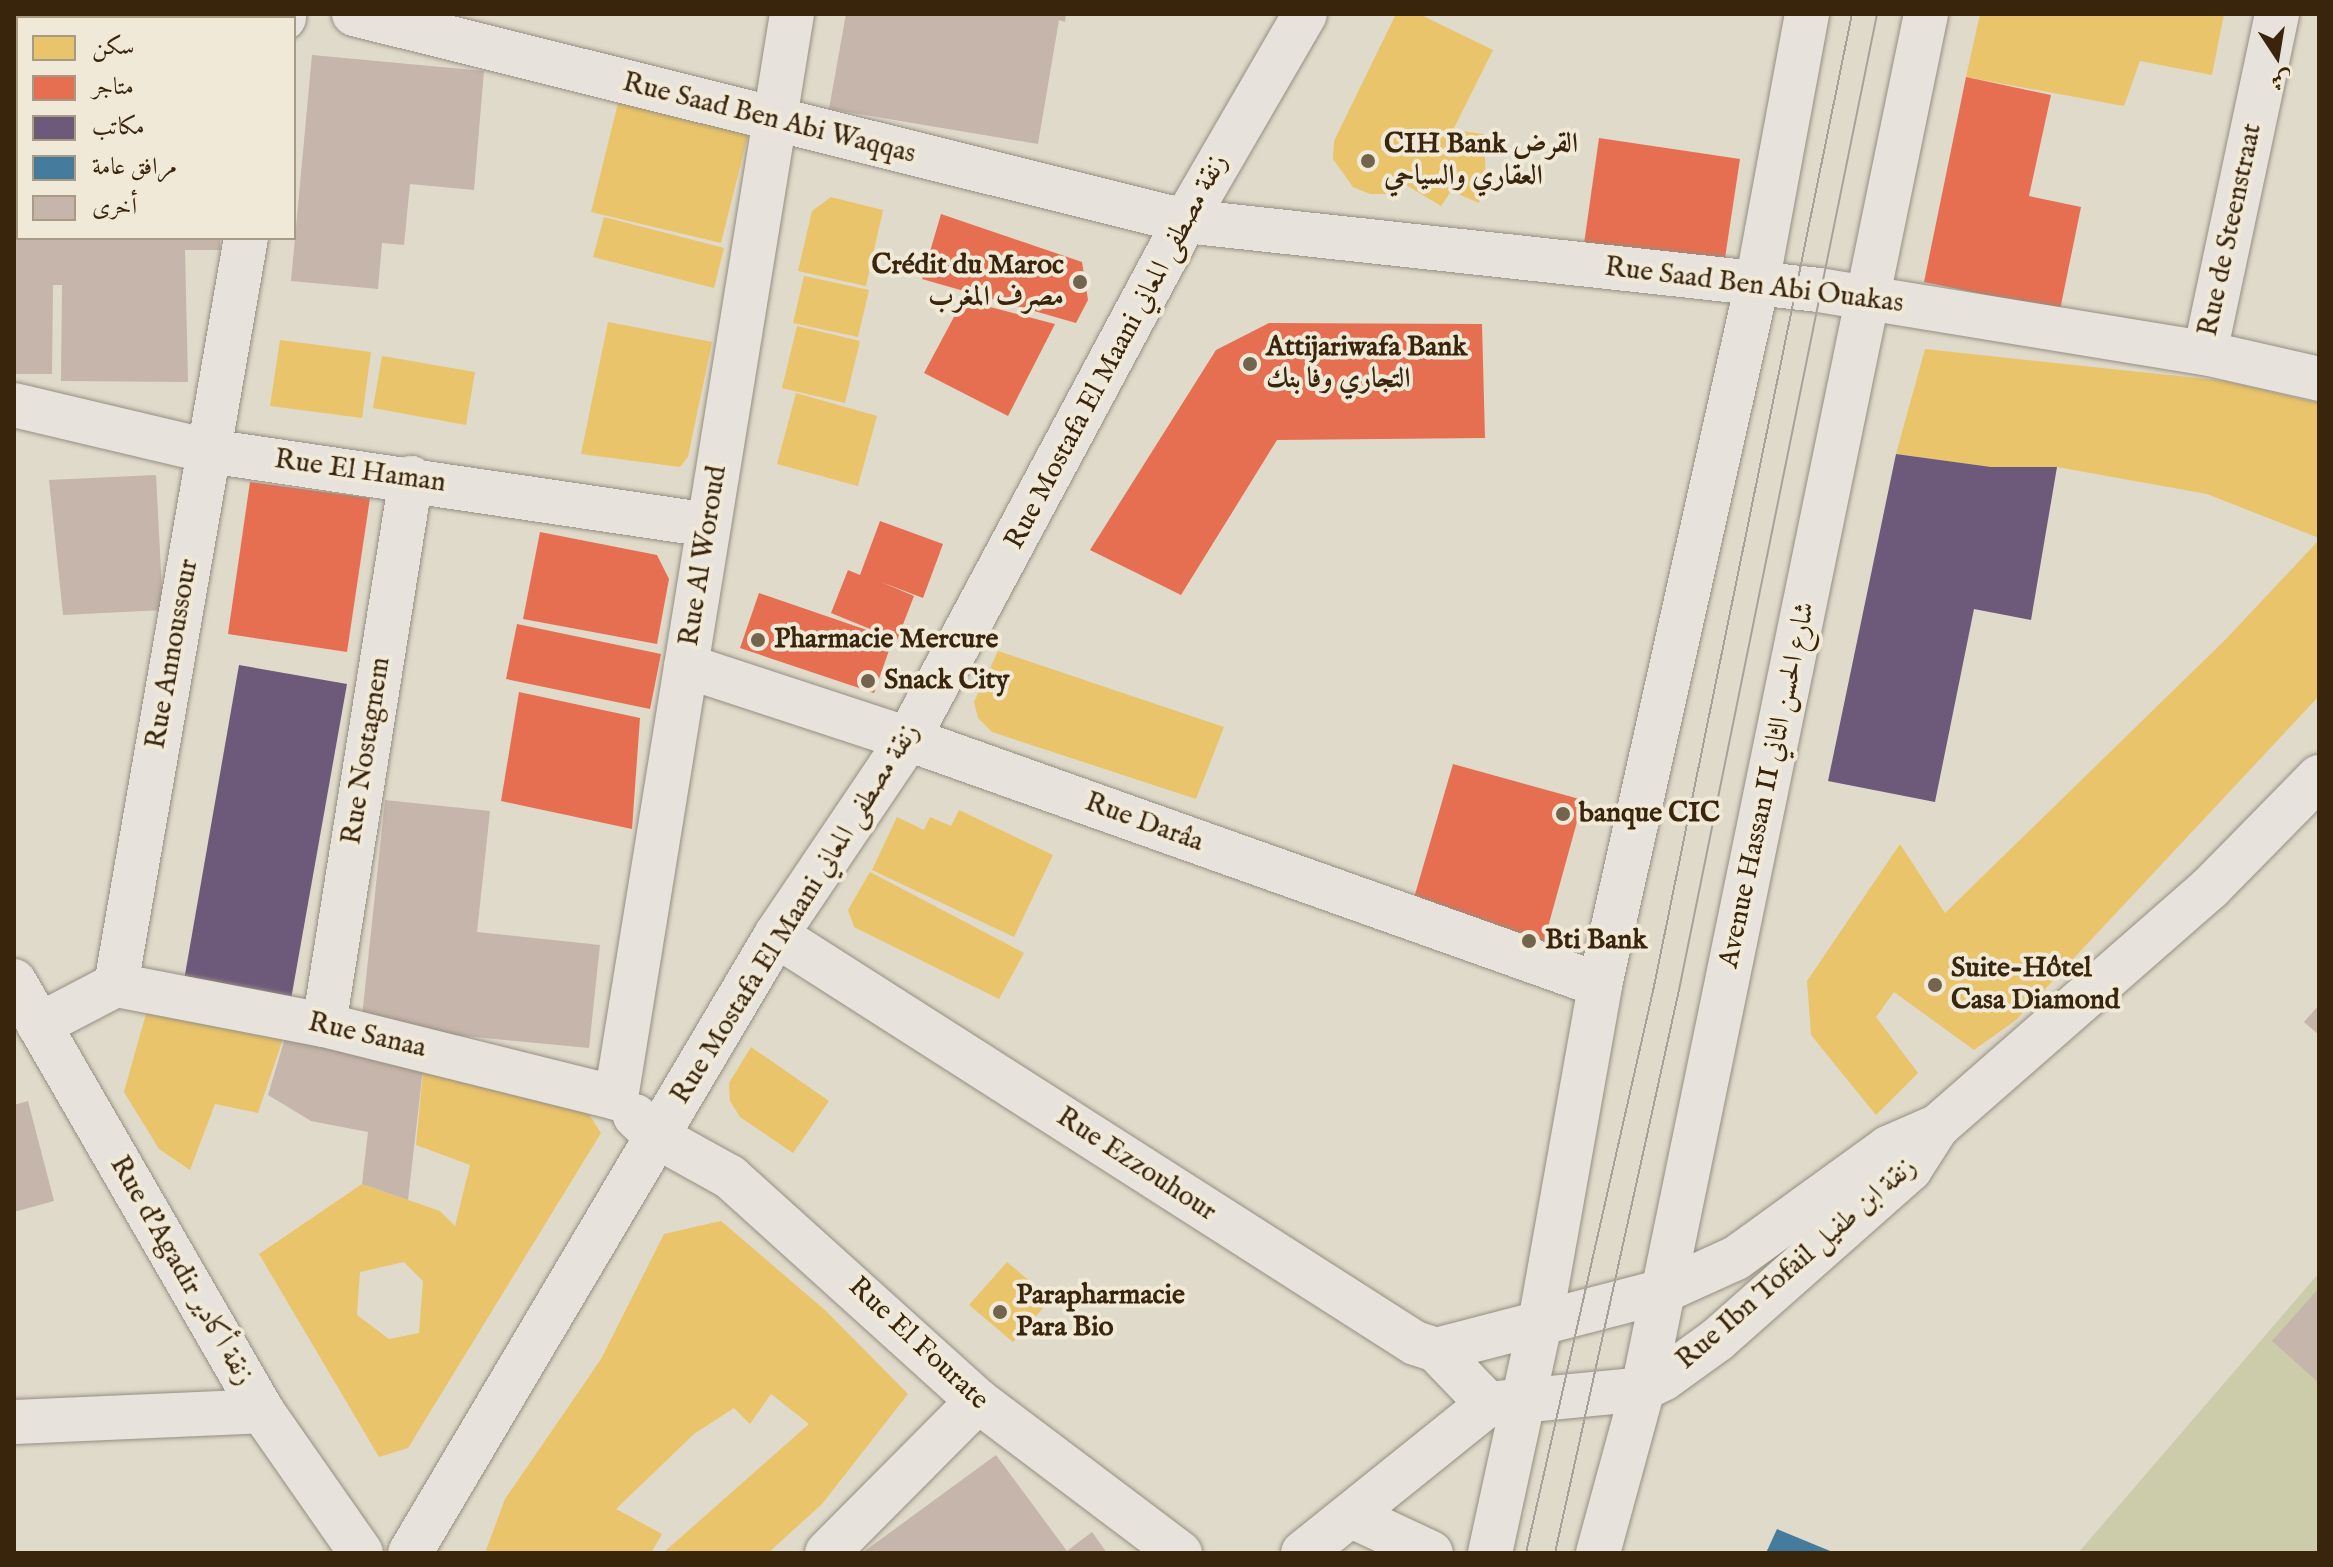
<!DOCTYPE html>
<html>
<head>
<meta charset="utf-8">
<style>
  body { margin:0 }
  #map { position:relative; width:2333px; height:1567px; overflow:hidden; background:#e0daca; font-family:"IM FELL English",Amiri,serif }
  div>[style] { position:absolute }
  .green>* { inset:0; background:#cccbaa }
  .homes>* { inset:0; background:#e9c46a }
  .shops>* { inset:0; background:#e76f51 }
  .offices>* { inset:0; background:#6d597a }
  .public>* { inset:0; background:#457b9d }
  .building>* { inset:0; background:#c5b5aa }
  .roads { filter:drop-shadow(0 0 2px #958f82) drop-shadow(0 0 2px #958f82) }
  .minor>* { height:44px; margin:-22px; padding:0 22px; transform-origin:22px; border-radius:22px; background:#e7e3dc }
  .secondary>* { height:44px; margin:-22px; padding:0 22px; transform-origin:22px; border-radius:22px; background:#e7e3dc }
  .tram>* { height:2px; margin:-1px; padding:0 1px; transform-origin:1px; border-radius:1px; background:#a6a29a }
  .dots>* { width:22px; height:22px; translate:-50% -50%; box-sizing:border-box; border:4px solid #f0e9d7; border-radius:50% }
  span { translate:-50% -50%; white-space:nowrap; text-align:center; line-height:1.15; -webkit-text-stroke:8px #f0e9d7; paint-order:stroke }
  .street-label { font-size:28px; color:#39250c }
  .poi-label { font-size:28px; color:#39250c; font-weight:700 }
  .left { translate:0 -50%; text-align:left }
  .right { translate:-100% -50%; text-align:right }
  .frame { position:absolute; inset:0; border:16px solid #39250c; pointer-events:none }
  .legend { position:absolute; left:16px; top:16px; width:280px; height:224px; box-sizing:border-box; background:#f0e9d7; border:2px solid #a79b86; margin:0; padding:10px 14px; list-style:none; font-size:24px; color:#39250c }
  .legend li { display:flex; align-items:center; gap:16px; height:40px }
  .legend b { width:40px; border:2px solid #a79b86 }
  .north { position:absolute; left:2237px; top:16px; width:80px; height:80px; -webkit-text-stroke:6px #f0e9d7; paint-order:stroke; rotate:168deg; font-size:22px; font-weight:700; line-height:32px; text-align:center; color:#39250c }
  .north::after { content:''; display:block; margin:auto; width:28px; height:36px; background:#39250c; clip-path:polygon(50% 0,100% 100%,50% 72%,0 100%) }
</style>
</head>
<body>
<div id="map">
  <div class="green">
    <i style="clip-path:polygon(2319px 1273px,2319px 1553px,2078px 1553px)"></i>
  </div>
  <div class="homes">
    <i style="clip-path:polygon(1396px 14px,1419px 14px,1493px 50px,1453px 130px,1484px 134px,1486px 183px,1479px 203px,1451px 191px,1441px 206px,1406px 185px,1387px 194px,1370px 194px,1353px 187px,1333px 159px,1334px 141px)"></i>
    <i style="clip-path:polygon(1980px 14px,2224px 14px,2212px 75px,2140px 61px,2124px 106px,1966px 77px)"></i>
    <i style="clip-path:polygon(620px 95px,750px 127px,721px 243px,591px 212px)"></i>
    <i style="clip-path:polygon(831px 197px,883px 210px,866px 286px,798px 271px,812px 211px)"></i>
    <i style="clip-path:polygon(604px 217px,724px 248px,714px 288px,593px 257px)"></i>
    <i style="clip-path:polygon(804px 276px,869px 290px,858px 337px,793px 323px)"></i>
    <i style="clip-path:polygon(608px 322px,712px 342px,688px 457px,680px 467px,581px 454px)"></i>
    <i style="clip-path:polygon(797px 326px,860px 341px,845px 403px,782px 388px)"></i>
    <i style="clip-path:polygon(280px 340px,371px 352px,362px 418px,270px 406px)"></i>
    <i style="clip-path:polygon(1925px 349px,2225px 381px,2319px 403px,2319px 538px,2207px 494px,2057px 467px,1991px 467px,1896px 454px)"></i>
    <i style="clip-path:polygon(382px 356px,475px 372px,466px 425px,373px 408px)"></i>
    <i style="clip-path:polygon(796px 393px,877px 416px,858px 486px,777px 464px)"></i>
    <i style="clip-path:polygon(2319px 540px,2319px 696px,2016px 1020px,1974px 1050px,1894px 992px,1876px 1017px,1918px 1073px,1876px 1115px,1811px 1035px,1807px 981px,1900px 844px,1945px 913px,2226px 639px)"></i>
    <i style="clip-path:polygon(998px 651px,1224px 727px,1196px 799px,992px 732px,978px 718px,974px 702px)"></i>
    <i style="clip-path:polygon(959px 810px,1053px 855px,1014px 937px,872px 870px,897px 817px,924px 830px,930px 817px,951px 826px)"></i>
    <i style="clip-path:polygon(870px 872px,1024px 953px,999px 999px,854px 927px,848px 910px)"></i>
    <i style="clip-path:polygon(147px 1010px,288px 1024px,258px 1113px,215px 1104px,190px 1170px,159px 1149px,124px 1092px)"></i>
    <i style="clip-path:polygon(751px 1047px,829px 1101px,793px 1153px,740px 1117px,730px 1101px,729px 1083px)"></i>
    <i style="clip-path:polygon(evenodd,425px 1051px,575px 1092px,601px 1133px,408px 1448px,379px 1457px,259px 1254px,362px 1184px,440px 1211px,455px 1226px,470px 1165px,416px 1145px,425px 1051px,404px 1262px,423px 1281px,419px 1333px,389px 1339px,357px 1315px,360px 1272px,404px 1262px)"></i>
    <i style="clip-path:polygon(721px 1221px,826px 1311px,908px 1394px,822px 1504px,768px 1553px,663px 1553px,809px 1424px,771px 1394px,750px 1424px,734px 1408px,694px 1434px,616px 1509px,662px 1534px,651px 1553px,485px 1553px,505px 1499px,601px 1359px,664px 1234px)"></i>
    <i style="clip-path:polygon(1007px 1262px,1051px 1299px,1013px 1342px,969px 1305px)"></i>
  </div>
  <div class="shops">
    <i style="clip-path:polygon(1966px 77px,2051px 95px,2029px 196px,2081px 207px,2060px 310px,1924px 282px)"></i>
    <i style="clip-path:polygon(1599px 138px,1740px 159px,1722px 278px,1582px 258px)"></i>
    <i style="clip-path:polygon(941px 214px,1082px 262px,1088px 300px,1076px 323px,922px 279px)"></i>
    <i style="clip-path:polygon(963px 300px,1055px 324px,1008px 416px,924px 373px)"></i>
    <i style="clip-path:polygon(1269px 323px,1482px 324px,1485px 438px,1277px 440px,1181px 595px,1090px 550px,1216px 350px)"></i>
    <i style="clip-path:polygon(250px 482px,370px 498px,347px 652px,228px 634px)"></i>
    <i style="clip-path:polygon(880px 521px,943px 544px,923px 598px,881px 582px,914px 596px,897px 640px,831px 613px,848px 570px,860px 575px)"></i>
    <i style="clip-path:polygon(540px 532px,657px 555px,669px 579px,657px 644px,523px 619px)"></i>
    <i style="clip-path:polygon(759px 593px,893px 639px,874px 693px,740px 648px)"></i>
    <i style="clip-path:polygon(517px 624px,661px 654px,650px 709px,506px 679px)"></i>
    <i style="clip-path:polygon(519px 692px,640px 718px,632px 829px,501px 801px)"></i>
    <i style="clip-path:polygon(1453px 764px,1583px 800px,1540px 956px,1409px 915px)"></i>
  </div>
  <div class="offices">
    <i style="clip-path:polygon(1896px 454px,1991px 467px,2057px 467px,2031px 620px,1974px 609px,1935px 802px,1828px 781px)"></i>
    <i style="clip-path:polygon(239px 665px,347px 684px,290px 1005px,183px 986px)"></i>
  </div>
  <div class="public">
    <i style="clip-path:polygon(1777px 1529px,1835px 1553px,1766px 1553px)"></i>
  </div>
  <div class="building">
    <i style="clip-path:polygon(846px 14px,1066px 14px,1065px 22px,1059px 20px,1038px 144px,829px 109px)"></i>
    <i style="clip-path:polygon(14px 28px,18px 28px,18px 169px,14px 168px)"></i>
    <i style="clip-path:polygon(312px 55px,484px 71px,474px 190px,410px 184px,404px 245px,382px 243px,378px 289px,291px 281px)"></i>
    <i style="clip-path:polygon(14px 224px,18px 238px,220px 238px,220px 250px,185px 250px,188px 382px,61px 381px,62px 285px,53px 285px,52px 374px,14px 374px)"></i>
    <i style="clip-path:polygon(156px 475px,163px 610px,63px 615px,49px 480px)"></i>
    <i style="clip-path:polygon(385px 800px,490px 811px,477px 932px,600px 945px,589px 1048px,361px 1026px)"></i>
    <i style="clip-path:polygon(2319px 1005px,2319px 1035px,2304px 1022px)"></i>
    <i style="clip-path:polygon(290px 1021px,425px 1051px,408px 1200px,362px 1184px,368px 1132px,311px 1121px,268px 1095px)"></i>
    <i style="clip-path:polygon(28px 1101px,54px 1201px,14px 1212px,14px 1105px)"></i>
    <i style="clip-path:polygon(2319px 1288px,2319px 1383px,2272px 1341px)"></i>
    <i style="clip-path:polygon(996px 1455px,1067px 1551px,1092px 1532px,1107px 1553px,862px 1553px)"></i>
  </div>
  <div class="roads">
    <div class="minor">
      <i style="left:354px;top:14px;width:856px;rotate:13.99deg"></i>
      <i style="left:1185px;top:221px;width:638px;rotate:6.21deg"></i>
      <i style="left:1819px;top:290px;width:391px;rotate:9.3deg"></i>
      <i style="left:2205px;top:353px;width:117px;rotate:12.8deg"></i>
      <i style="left:284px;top:18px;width:4px;rotate:-90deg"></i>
      <i style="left:2205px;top:353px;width:347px;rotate:-78deg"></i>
      <i style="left:14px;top:405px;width:200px;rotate:13.3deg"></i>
      <i style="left:209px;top:451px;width:505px;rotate:8.42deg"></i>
      <i style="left:686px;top:666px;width:234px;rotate:18.2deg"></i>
      <i style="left:908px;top:739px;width:734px;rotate:19.57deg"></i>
      <i style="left:776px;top:935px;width:758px;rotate:32.56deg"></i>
      <i style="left:1415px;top:1343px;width:22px;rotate:18deg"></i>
      <i style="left:1436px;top:1350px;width:75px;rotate:46.1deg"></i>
      <i style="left:14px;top:981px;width:496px;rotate:60deg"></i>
      <i style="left:262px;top:1411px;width:173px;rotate:55.1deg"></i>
      <i style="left:116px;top:985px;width:758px;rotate:-80.13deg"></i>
      <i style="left:116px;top:985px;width:212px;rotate:10.9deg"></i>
      <i style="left:324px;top:1025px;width:301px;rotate:14deg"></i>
      <i style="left:39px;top:1025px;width:87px;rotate:-27.5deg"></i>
      <i style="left:324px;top:1025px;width:554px;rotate:-80.96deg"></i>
      <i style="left:616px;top:1098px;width:1098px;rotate:-80.78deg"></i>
      <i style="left:635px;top:1116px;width:29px;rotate:44deg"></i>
      <i style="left:656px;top:1136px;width:85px;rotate:29deg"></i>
      <i style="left:730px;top:1177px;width:334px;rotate:42.1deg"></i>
      <i style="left:978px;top:1401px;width:253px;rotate:37deg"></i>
      <i style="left:1436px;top:1350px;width:232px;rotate:-14.5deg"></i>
      <i style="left:1661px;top:1292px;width:82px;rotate:-24.4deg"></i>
      <i style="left:1736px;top:1258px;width:188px;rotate:-35.9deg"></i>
      <i style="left:1888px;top:1148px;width:55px;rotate:-23.7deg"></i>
      <i style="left:1938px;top:1126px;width:361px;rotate:-41.2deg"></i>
      <i style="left:2210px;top:888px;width:156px;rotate:-45.5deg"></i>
      <i style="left:1488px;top:1404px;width:156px;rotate:-5.5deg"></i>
      <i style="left:1643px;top:1389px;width:22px;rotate:-27deg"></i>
      <i style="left:1663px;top:1379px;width:67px;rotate:-35.8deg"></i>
      <i style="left:1717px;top:1340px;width:258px;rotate:-41.5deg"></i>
      <i style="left:1910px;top:1169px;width:50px;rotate:-57.3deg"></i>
      <i style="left:14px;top:1422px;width:248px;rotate:-2.5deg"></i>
      <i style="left:410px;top:1553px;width:718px;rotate:-59.36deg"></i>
      <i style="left:776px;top:935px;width:236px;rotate:-56deg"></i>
      <i style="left:908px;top:739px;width:587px;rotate:-61.86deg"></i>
      <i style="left:1185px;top:221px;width:239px;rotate:-59.9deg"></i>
      <i style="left:827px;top:1553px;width:214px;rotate:-45.2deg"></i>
      <i style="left:1303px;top:1553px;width:238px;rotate:-38.8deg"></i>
    </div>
    <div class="secondary">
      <i style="left:1352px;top:1516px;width:87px;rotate:25.1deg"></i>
      <i style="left:1490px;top:1553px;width:235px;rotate:-77.7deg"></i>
      <i style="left:1540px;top:1323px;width:343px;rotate:-79.9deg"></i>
      <i style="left:1600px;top:985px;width:718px;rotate:-77.38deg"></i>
      <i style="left:1757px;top:284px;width:275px;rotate:-79.5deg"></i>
      <i style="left:1598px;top:1553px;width:170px;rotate:-74.7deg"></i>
      <i style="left:1643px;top:1389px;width:1404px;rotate:-78.37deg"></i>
    </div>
  </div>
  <div class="tram">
    <i style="left:1526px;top:1553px;width:576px;rotate:-77.27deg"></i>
    <i style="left:1653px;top:991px;width:997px;rotate:-78.49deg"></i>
    <i style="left:1555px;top:1553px;width:576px;rotate:-77.58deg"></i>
    <i style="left:1679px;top:990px;width:996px;rotate:-78.53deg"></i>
  </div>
  <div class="dots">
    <i style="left:1368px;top:161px;background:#73644e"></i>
    <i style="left:1080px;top:282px;background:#73644e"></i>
    <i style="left:1250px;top:364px;background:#73644e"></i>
    <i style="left:758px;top:640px;background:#73644e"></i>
    <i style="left:868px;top:681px;background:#73644e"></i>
    <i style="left:1563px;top:814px;background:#73644e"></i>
    <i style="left:1529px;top:941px;background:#73644e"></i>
    <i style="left:1935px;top:985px;background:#73644e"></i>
    <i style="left:1000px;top:1312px;background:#73644e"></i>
  </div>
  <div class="street-label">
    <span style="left:769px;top:119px;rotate:14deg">Rue Saad Ben Abi Waqqas</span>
    <span style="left:2231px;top:230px;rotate:-78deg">Rue de Steenstraat</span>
    <span style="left:1754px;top:286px;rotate:7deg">Rue Saad Ben Abi Ouakas</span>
    <span style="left:1117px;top:352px;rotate:-62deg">Rue Mostafa El Maani زنقة مصطفى المعاني</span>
    <span style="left:360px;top:472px;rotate:8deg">Rue El Haman</span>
    <span style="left:704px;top:556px;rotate:-81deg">Rue Al Woroud</span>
    <span style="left:173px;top:654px;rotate:-80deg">Rue Annoussour</span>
    <span style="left:367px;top:751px;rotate:-81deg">Rue Nostagnem</span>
    <span style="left:1768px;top:785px;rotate:-78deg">Avenue Hassan II شارع الحسن الثاني</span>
    <span style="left:1144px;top:823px;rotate:20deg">Rue Darâa</span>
    <span style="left:796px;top:914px;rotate:-58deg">Rue Mostafa El Maani زنقة مصطفى المعاني</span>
    <span style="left:367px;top:1036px;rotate:13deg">Rue Sanaa</span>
    <span style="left:1136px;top:1165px;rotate:33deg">Rue Ezzouhour</span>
    <span style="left:1797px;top:1264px;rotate:-41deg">Rue Ibn Tofail زنقة ابن طفيل</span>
    <span style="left:181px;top:1271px;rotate:60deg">Rue d'Agadir زنقة أكادير</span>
    <span style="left:918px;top:1344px;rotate:43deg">Rue El Fourate</span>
  </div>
  <div class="poi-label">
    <span class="left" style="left:1384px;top:161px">CIH Bank القرض<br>العقاري والسياحي</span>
    <span class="right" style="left:1064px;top:282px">Crédit du Maroc<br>مصرف المغرب</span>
    <span class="left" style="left:1266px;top:364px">Attijariwafa Bank<br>التجاري وفا بنك</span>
    <span class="left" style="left:774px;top:640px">Pharmacie Mercure</span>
    <span class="left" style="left:884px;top:681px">Snack City</span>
    <span class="left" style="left:1579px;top:814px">banque CIC</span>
    <span class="left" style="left:1545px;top:941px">Bti Bank</span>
    <span class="left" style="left:1951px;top:985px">Suite-Hôtel<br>Casa Diamond</span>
    <span class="left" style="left:1016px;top:1312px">Parapharmacie<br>Para Bio</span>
  </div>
  <div class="frame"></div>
  <ul class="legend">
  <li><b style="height:22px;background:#e9c46a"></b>سكن</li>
  <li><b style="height:22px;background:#e76f51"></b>متاجر</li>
  <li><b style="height:22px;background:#6d597a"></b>مكاتب</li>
  <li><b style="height:22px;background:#457b9d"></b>مرافق عامة</li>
  <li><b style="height:22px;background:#c5b5aa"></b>أخرى</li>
  </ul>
  <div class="north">ش</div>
</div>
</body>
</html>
